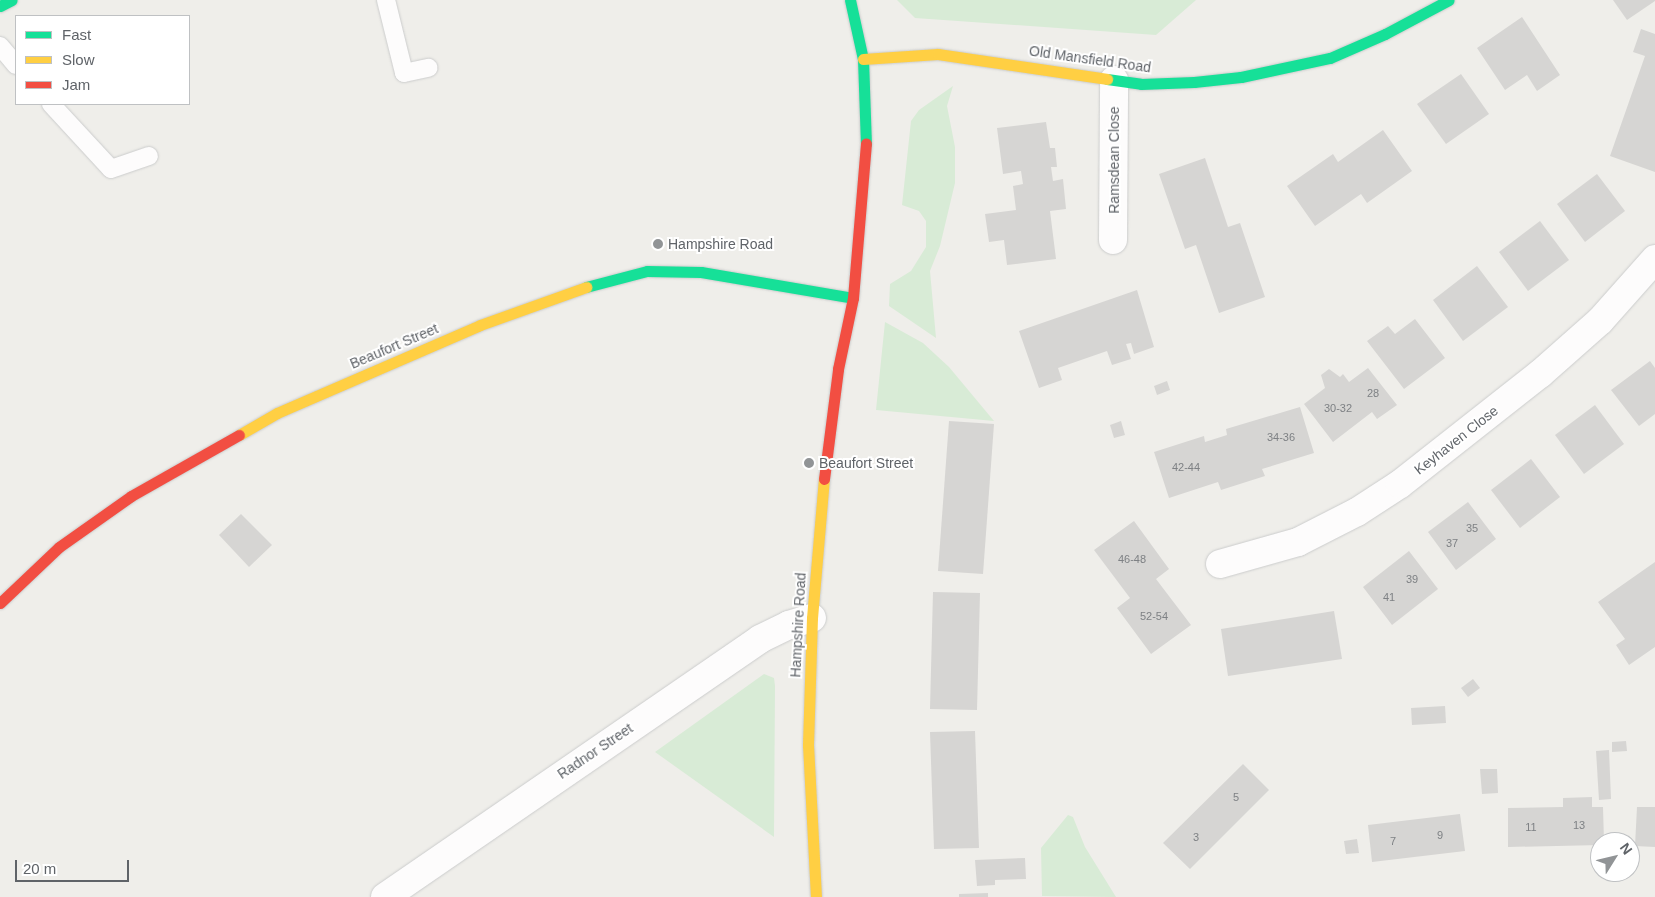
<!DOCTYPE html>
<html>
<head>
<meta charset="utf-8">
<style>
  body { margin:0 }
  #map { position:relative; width:1655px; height:897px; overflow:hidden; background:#efeeea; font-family:Arial,sans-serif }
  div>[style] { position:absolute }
  .green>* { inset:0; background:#d8ebd6 }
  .building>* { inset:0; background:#d6d5d3 }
  .roads { filter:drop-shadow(0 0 1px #cbcccc) drop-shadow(0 0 1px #cbcccc) }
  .lane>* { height:18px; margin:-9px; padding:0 9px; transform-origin:9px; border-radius:9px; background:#fdfcfc }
  .street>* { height:28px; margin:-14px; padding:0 14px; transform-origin:14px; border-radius:14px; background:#fdfcfc }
  .fast>* { height:11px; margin:-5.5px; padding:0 5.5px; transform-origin:5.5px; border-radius:5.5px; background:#16e098 }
  .slow>* { height:11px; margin:-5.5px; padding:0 5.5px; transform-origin:5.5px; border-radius:5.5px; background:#ffcf43 }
  .jam>* { height:11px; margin:-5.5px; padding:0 5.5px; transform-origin:5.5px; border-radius:5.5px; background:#f24e42 }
  .dots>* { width:14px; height:14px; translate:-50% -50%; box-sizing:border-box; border:2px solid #fff; border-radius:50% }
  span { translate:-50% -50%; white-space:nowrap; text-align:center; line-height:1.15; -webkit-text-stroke:4px #fff; paint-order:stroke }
  .number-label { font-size:11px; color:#7e8184 }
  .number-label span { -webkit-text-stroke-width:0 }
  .street-label { font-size:14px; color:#5f6368 }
  .poi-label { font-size:14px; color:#5f6368 }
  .left { translate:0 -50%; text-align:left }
  .legend { position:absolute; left:15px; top:15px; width:175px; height:90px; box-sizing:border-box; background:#fff; border:1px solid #bfc1c3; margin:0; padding:6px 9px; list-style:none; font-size:15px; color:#5f6368 }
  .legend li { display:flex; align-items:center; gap:10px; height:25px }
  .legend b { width:25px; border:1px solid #bfc1c3 }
  .north { position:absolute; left:1590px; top:832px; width:50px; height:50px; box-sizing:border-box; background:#fff; border:1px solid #bfc1c3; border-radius:50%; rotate:54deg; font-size:14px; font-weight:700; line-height:20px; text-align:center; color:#5f6368 }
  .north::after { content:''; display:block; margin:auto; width:18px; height:22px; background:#919496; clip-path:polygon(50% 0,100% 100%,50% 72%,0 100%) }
  .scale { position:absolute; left:15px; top:860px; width:114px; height:22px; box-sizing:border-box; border:2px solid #5f6368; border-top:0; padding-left:6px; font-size:15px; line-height:18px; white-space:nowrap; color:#5f6368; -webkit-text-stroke:4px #fff; paint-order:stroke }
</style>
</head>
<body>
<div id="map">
  <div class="green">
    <i style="clip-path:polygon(897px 0,1196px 0,1156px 35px,915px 18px)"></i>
    <i style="clip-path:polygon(953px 86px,947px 106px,955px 147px,955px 183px,940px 246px,930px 271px,936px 338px,889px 306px,890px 284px,911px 271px,926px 247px,926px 221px,919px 211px,902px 205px,911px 121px,919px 110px)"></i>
    <i style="clip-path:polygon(885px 322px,923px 343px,949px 367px,994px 421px,876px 410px)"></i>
    <i style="clip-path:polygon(764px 674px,774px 678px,775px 686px,774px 837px,655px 752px)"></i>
    <i style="clip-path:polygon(1068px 815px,1073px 817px,1085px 847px,1116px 897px,1042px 896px,1041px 848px)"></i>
  </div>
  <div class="building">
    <i style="clip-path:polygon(1613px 0,1655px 0,1655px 1px,1627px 20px)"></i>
    <i style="clip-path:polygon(1522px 17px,1560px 75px,1537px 91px,1527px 75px,1505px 90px,1477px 48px)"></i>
    <i style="clip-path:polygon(1641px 29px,1655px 34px,1655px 172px,1610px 156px,1645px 56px,1633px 52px)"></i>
    <i style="clip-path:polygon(1461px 74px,1489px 114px,1446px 144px,1417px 104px)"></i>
    <i style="clip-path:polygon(1046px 122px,1050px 148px,1055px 148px,1057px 167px,1051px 167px,1053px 181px,1063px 179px,1066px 209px,1050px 211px,1056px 259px,1007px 265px,1004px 240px,989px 242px,985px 214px,1016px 210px,1013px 186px,1023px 184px,1021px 171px,1003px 174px,997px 128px)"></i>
    <i style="clip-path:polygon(1383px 130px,1412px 171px,1367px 203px,1361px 194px,1315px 226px,1287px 186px,1333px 154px,1338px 162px)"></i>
    <i style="clip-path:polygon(1205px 158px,1228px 227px,1240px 223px,1265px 297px,1219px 313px,1196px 245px,1185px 249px,1159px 174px)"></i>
    <i style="clip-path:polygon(1597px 174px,1625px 211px,1585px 242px,1557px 204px)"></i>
    <i style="clip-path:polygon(1540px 221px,1569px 260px,1528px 291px,1499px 252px)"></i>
    <i style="clip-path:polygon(1477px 266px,1508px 307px,1463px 341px,1433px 300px)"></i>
    <i style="clip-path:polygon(1137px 290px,1154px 347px,1134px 354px,1131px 343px,1126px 344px,1131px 359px,1112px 365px,1107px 351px,1058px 368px,1062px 380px,1039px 388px,1019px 331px)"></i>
    <i style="clip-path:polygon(1415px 319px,1445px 358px,1404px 389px,1367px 341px,1388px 326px,1395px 334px)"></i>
    <i style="clip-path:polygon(1650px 361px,1655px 368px,1655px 414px,1639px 426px,1611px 390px)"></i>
    <i style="clip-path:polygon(1368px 368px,1397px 405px,1377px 419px,1372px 412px,1333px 442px,1304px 404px,1325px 388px,1321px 375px,1329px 369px,1340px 377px,1343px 374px,1349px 382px)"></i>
    <i style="clip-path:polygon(1167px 381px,1170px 390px,1157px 395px,1154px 386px)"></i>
    <i style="clip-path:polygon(1595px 405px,1624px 444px,1584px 474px,1555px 435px)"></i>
    <i style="clip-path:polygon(1300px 407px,1314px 453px,1262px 469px,1265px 476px,1221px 490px,1218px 482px,1169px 498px,1154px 452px,1204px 436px,1205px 442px,1227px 435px,1226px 429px)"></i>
    <i style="clip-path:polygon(949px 421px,994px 424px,983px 574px,938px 571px)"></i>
    <i style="clip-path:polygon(1121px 421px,1125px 435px,1114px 438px,1110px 425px)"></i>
    <i style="clip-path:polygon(1531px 459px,1560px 497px,1520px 528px,1491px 490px)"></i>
    <i style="clip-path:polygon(1468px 502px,1496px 539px,1456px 570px,1428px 532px)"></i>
    <i style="clip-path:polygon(241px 514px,272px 545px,249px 567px,219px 535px)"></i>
    <i style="clip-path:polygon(1134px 521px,1169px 569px,1156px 579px,1191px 625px,1151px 654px,1117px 608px,1130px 598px,1094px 550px)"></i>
    <i style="clip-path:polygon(1409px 551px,1438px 589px,1392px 625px,1363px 587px)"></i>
    <i style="clip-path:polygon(1655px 562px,1655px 647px,1629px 665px,1616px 645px,1625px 639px,1598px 602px)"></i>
    <i style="clip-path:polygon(933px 592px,980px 593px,977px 710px,930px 709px)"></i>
    <i style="clip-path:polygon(1334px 611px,1342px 659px,1228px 676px,1221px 629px)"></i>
    <i style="clip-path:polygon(1473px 679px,1480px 688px,1468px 697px,1461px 688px)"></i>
    <i style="clip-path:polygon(1445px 706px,1446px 723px,1412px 725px,1411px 708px)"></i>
    <i style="clip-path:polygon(975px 731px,979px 848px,934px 849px,930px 732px)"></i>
    <i style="clip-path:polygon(1626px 741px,1627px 751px,1612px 752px,1612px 742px)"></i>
    <i style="clip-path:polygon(1609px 750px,1611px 799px,1599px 800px,1596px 751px)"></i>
    <i style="clip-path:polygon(1243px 764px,1269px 790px,1190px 869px,1163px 843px)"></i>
    <i style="clip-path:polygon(1480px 769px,1497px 769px,1498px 793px,1482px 794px)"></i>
    <i style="clip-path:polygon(1592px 797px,1592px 807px,1603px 807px,1604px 842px,1600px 842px,1600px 845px,1508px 847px,1508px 808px,1563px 807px,1563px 798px)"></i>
    <i style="clip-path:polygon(1637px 807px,1655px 807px,1655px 847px,1635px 846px)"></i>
    <i style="clip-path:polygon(1460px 814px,1465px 851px,1372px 862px,1368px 825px)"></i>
    <i style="clip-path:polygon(1357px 839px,1359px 853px,1346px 854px,1344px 841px)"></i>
    <i style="clip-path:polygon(1025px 858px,1026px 879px,995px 880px,995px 885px,977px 886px,975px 860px)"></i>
    <i style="clip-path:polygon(988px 893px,988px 897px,959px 897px,959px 894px)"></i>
  </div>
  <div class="roads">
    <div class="lane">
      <i style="left:386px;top:0;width:75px;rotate:76.1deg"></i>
      <i style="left:404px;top:73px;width:25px;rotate:-12deg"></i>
      <i style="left:0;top:46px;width:25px;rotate:50deg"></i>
      <i style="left:51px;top:104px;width:88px;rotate:47.3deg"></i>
      <i style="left:111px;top:169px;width:40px;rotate:-18.9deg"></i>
    </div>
    <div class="street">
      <i style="left:1113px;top:240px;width:160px;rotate:-89.6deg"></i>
      <i style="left:1220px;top:564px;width:81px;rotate:-15.8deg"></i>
      <i style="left:1298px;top:542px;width:66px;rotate:-27deg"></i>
      <i style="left:1357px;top:512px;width:51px;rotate:-33.1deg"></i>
      <i style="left:1400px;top:484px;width:178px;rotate:-38.2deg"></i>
      <i style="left:1540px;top:374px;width:80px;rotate:-41.5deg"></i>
      <i style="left:1600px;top:321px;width:83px;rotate:-48.4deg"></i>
      <i style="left:385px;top:897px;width:455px;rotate:-34.5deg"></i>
      <i style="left:760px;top:639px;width:32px;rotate:-26deg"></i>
      <i style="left:789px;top:625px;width:24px;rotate:-17deg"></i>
    </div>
    <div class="fast">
      <i style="left:850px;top:0;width:60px;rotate:77.6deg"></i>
      <i style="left:863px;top:59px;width:85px;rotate:88deg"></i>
      <i style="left:0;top:6px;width:13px;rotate:-27deg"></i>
      <i style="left:1107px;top:79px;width:34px;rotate:8deg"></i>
      <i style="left:1141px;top:84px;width:53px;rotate:-2.2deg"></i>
      <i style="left:1194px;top:82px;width:47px;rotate:-6.1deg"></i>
      <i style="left:1241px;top:77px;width:91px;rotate:-12.1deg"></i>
      <i style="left:1330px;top:58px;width:60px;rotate:-23.6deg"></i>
      <i style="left:1385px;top:34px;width:72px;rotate:-28deg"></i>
      <i style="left:586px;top:287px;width:63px;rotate:-14.7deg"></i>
      <i style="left:647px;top:271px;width:54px;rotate:1.1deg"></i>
      <i style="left:701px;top:272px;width:154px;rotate:9.7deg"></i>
    </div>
    <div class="slow">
      <i style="left:863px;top:59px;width:75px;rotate:-3.8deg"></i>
      <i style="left:938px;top:54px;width:171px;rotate:8.4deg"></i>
      <i style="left:239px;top:435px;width:44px;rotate:-30.1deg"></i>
      <i style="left:277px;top:413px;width:221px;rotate:-23.4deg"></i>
      <i style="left:480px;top:325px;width:113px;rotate:-19.7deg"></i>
      <i style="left:816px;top:897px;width:152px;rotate:-93deg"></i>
      <i style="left:808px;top:745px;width:127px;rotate:-88.2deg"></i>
      <i style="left:812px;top:618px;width:140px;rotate:-85.1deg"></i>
    </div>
    <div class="jam">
      <i style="left:824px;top:479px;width:111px;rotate:-82.7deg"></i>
      <i style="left:838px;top:369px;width:73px;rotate:-78.1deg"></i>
      <i style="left:853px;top:298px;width:155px;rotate:-85.2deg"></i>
      <i style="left:0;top:603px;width:81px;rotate:-43.5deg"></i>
      <i style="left:59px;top:547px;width:88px;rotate:-35.3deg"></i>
      <i style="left:131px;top:496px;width:124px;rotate:-29.5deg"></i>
    </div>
  </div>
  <div class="dots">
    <i style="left:658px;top:244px;background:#919496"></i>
    <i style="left:809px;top:463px;background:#919496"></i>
  </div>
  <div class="number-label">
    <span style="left:1373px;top:393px">28</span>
    <span style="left:1338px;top:408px">30-32</span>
    <span style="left:1281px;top:437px">34-36</span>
    <span style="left:1186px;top:467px">42-44</span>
    <span style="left:1472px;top:528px">35</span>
    <span style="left:1452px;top:543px">37</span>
    <span style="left:1132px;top:559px">46-48</span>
    <span style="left:1412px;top:579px">39</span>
    <span style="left:1389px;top:597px">41</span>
    <span style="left:1154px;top:616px">52-54</span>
    <span style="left:1236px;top:797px">5</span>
    <span style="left:1579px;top:825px">13</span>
    <span style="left:1531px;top:827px">11</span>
    <span style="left:1440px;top:835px">9</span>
    <span style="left:1196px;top:837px">3</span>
    <span style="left:1393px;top:841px">7</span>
  </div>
  <div class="street-label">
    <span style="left:1090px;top:59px;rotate:8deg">Old Mansfield Road</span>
    <span style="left:1114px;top:160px;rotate:-90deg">Ramsdean Close</span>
    <span style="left:394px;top:346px;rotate:-23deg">Beaufort Street</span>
    <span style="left:1456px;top:440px;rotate:-38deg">Keyhaven Close</span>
    <span style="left:798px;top:625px;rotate:-87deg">Hampshire Road</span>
    <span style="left:595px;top:751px;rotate:-34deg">Radnor Street</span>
  </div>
  <div class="poi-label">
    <span class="left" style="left:668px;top:244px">Hampshire Road</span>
    <span class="left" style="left:819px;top:463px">Beaufort Street</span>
  </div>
  <ul class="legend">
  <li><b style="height:6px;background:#16e098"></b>Fast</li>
  <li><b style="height:6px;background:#ffcf43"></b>Slow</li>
  <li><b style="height:6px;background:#f24e42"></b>Jam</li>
  </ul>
  <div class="north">N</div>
  <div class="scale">20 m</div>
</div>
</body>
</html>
